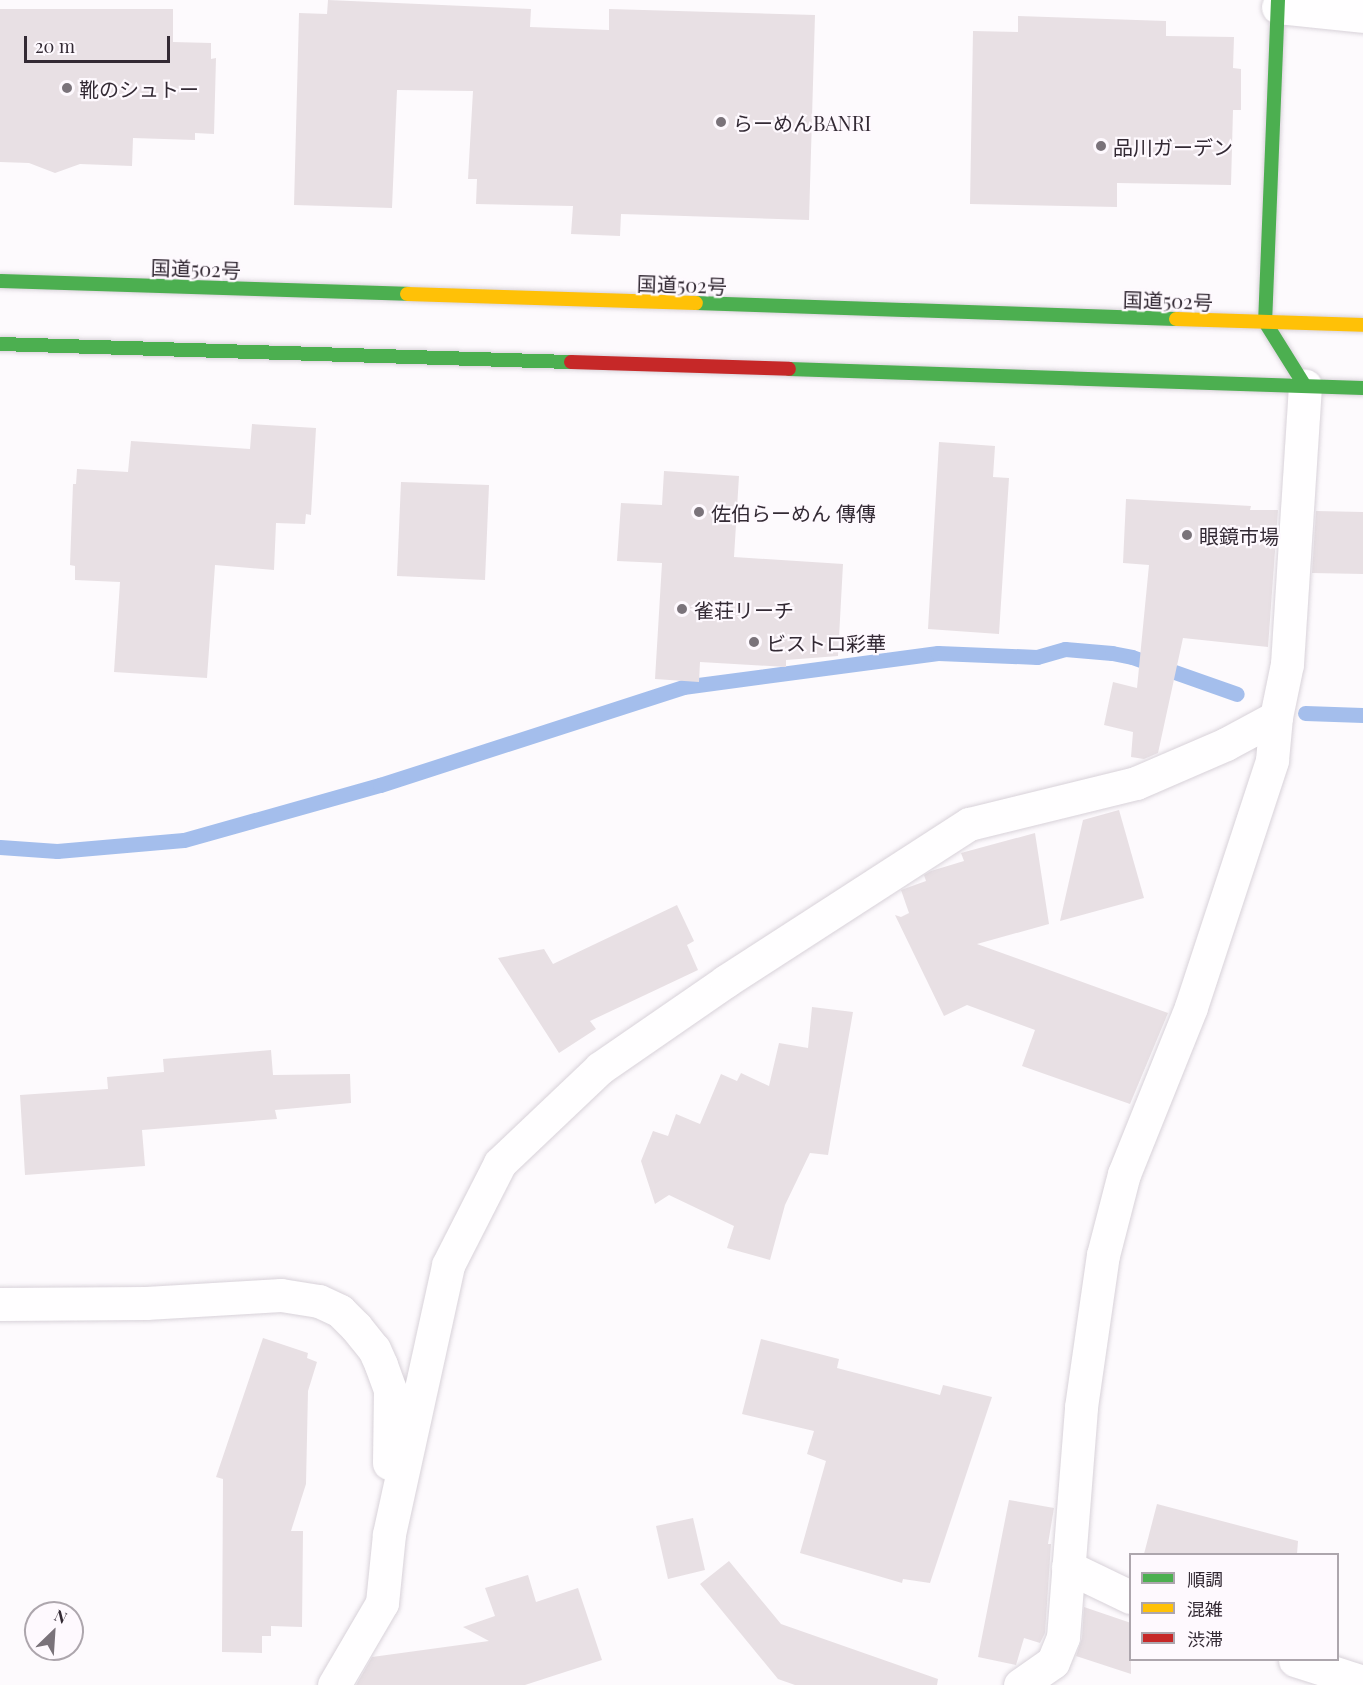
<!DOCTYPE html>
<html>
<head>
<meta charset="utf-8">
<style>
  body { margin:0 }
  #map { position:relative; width:1363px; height:1685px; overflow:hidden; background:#fdfafd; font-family:"Playfair Display","Noto Sans JP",serif }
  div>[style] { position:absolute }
  .stream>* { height:15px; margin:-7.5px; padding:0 7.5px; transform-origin:7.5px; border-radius:7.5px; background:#a4beec }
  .building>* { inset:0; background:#e8e0e4 }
  .roads { filter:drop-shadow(0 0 2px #d8d2d9) drop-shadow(0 0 2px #d8d2d9) }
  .street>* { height:33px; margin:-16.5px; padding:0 16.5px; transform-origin:16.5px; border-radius:16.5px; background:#fffeff }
  .fast>* { height:14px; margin:-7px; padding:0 7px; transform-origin:7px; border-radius:7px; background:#4caf50 }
  .slow>* { height:14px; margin:-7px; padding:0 7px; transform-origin:7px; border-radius:7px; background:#ffc107 }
  .jam>* { height:14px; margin:-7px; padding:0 7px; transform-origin:7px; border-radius:7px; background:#c62828 }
  .dots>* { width:16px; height:16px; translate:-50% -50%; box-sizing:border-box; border:3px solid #fef9fe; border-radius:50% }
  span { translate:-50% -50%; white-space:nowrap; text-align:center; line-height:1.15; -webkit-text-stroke:4.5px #fef9fe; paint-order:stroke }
  .poi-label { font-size:20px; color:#332a34 }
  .left { translate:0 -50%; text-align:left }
  .street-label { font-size:20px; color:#332a34 }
  .legend { position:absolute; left:1129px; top:1553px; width:210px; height:108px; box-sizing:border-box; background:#fef9fe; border:2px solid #ada6ad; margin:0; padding:8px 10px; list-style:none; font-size:18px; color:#332a34 }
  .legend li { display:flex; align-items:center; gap:12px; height:30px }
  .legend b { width:30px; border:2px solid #ada6ad }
  .north { position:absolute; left:24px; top:1601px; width:60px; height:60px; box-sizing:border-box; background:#fef9fe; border:2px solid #ada6ad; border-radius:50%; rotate:25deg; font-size:16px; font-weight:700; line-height:24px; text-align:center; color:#332a34 }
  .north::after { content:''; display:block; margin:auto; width:21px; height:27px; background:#7a737a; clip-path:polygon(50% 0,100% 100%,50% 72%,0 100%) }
  .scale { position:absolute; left:24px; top:36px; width:146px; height:27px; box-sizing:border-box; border:3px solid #332a34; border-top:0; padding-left:8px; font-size:18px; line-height:21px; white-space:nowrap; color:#332a34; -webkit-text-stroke:4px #fef9fe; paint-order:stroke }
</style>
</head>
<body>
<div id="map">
  <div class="stream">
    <i style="left:1305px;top:713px;width:58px;rotate:2deg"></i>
    <i style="left:0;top:847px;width:57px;rotate:4deg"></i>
    <i style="left:57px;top:851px;width:127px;rotate:-5deg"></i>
    <i style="left:184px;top:840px;width:204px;rotate:-15.7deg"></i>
    <i style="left:380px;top:785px;width:318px;rotate:-17.9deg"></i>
    <i style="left:683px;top:687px;width:257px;rotate:-7.6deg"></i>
    <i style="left:938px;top:653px;width:99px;rotate:2.3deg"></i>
    <i style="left:1037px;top:657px;width:29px;rotate:-16deg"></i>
    <i style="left:1065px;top:649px;width:47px;rotate:4.9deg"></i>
    <i style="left:1112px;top:653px;width:20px;rotate:11deg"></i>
    <i style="left:1132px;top:657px;width:111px;rotate:19.4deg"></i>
  </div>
  <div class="building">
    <i style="clip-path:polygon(328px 0,531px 9px,530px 27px,609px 30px,609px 9px,815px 15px,809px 220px,621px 214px,620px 236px,571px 234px,573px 206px,476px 204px,477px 179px,468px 179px,473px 91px,397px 90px,392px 208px,294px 205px,299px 13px,327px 14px)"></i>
    <i style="clip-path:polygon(0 9px,173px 9px,173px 42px,211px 43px,211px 59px,216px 58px,214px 134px,195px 133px,195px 140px,133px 138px,132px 166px,80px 164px,55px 173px,29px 163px,0 162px)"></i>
    <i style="clip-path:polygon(1018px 16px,1166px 21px,1166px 36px,1234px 37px,1233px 68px,1241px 69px,1241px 110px,1233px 110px,1231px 185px,1117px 183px,1117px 207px,970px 204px,973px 31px,1018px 32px)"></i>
    <i style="clip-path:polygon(252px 424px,316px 428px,311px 515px,306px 514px,305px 524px,276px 523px,274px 570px,215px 565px,207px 678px,114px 672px,120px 582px,75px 580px,75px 566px,70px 565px,73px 484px,76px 484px,77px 469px,128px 472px,131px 441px,250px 449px)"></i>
    <i style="clip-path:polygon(939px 442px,995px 446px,993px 477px,1009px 478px,999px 634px,928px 629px)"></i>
    <i style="clip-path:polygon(664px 471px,739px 476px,734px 557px,843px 564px,838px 656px,786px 660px,786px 667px,700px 662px,699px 682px,655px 679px,662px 563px,617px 561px,621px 503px,662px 505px)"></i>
    <i style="clip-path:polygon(401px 482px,489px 485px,485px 580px,397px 576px)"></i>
    <i style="clip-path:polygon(1126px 499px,1251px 506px,1250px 510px,1278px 510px,1268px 647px,1183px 638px,1158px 753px,1144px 759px,1131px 757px,1133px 732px,1104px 725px,1113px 682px,1137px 688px,1149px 565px,1123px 563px)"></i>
    <i style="clip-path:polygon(1316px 511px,1363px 512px,1363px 574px,1312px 573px)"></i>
    <i style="clip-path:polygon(1119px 810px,1144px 898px,1060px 921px,1083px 820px)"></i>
    <i style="clip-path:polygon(1035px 833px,1049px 924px,977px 944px,1168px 1013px,1130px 1104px,1022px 1066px,1035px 1030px,967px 1005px,944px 1016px,895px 915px,901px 917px,909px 913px,901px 890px,926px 881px,924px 875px,931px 871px,964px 861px,961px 853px)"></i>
    <i style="clip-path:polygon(677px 905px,694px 941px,687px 945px,698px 970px,590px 1021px,596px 1029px,559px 1053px,498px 958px,544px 949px,553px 964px)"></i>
    <i style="clip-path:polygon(812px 1007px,853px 1012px,828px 1155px,810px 1153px,785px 1205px,770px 1260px,727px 1248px,734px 1226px,669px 1195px,655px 1204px,641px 1161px,653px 1131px,668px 1136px,676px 1114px,700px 1124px,721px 1074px,737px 1081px,741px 1073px,769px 1086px,779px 1043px,808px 1048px)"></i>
    <i style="clip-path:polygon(271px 1050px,273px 1075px,350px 1074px,351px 1103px,275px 1110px,277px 1119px,142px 1130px,145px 1166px,25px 1175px,20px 1095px,108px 1089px,107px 1077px,164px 1072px,163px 1059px)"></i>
    <i style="clip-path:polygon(263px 1338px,308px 1353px,307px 1358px,317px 1362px,308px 1391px,306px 1484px,291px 1531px,303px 1531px,302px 1627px,271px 1626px,271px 1636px,262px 1636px,262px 1653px,222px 1652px,223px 1479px,216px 1477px)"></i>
    <i style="clip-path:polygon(761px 1339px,839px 1359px,837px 1368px,940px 1395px,943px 1385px,992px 1397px,930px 1583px,903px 1579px,902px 1583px,800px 1553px,826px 1461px,807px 1454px,814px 1431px,742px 1414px)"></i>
    <i style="clip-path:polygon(1009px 1500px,1054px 1508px,1048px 1544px,1051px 1544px,1045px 1633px,1040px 1643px,1024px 1638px,1016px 1665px,978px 1657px)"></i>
    <i style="clip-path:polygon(1157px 1504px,1298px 1541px,1297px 1554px,1144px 1554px)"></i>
    <i style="clip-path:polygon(693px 1518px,705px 1570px,668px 1579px,656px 1526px)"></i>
    <i style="clip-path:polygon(729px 1561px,781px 1624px,938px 1679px,937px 1685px,795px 1685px,778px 1679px,700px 1584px)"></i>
    <i style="clip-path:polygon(528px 1575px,536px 1602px,578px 1588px,602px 1660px,525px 1685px,356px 1685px,372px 1657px,489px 1641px,463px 1627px,495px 1616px,485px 1588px)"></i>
    <i style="clip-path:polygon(1084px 1607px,1131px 1623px,1131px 1674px,1076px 1656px,1082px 1638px)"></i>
  </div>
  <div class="roads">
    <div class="street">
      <i style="left:1278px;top:7px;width:85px;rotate:6deg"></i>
      <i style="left:0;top:1304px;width:146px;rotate:-0.4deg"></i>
      <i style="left:146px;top:1303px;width:135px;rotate:-3.4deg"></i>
      <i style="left:281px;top:1295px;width:38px;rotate:9deg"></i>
      <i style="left:319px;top:1301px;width:23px;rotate:25deg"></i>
      <i style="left:340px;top:1311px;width:23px;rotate:45deg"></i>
      <i style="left:356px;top:1327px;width:28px;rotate:51deg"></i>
      <i style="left:374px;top:1349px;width:17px;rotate:66deg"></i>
      <i style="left:381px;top:1365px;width:27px;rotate:70deg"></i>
      <i style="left:390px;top:1390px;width:73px;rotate:90.8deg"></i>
      <i style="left:1068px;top:1567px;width:69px;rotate:25.8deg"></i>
      <i style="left:1295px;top:1660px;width:71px;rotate:17.9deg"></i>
      <i style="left:334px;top:1685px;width:95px;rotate:-59.7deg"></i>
      <i style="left:382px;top:1603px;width:69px;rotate:-84.2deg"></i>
      <i style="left:389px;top:1534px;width:275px;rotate:-77.6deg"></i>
      <i style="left:448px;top:1265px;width:114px;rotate:-63deg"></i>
      <i style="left:500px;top:1163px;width:138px;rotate:-43.5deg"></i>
      <i style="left:600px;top:1068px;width:153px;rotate:-34.6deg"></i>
      <i style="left:726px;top:981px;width:289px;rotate:-32.9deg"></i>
      <i style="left:969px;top:824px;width:172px;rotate:-13.8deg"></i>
      <i style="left:1136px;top:783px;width:98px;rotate:-23.4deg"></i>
      <i style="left:1226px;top:744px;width:57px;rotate:-28.4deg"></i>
      <i style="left:1020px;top:1685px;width:40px;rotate:-34.9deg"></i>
      <i style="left:1053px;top:1662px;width:27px;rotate:-68deg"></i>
      <i style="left:1063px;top:1637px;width:231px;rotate:-85.5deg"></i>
      <i style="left:1081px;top:1407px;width:154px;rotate:-81.8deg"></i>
      <i style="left:1103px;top:1255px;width:84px;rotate:-75.5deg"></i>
      <i style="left:1124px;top:1174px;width:180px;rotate:-68.1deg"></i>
      <i style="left:1191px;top:1007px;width:260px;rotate:-71.8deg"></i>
      <i style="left:1272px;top:760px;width:43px;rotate:-84.7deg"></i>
      <i style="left:1276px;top:717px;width:54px;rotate:-78.3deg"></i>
      <i style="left:1287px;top:664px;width:279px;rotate:-86.3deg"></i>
    </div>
    <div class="fast">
      <i style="left:1278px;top:0;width:322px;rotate:92.3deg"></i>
      <i style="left:1265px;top:322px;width:75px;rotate:58deg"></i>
      <i style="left:0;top:281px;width:407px;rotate:1.8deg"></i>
      <i style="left:696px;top:303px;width:480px;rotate:1.9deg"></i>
      <i style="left:0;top:344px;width:571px;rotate:1.81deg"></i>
      <i style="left:789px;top:369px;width:574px;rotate:1.9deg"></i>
    </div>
    <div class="slow">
      <i style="left:407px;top:294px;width:289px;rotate:1.8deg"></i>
      <i style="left:1176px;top:319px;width:187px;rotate:1.8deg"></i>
    </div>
    <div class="jam">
      <i style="left:571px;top:362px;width:218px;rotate:1.8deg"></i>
    </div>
  </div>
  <div class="dots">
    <i style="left:67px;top:88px;background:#7a737a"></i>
    <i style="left:721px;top:122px;background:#7a737a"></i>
    <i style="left:1101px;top:146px;background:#7a737a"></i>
    <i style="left:699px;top:512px;background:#7a737a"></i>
    <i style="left:1187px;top:535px;background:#7a737a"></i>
    <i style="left:682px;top:609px;background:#7a737a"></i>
    <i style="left:754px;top:642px;background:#7a737a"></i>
  </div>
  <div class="poi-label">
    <span class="left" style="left:79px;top:88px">靴のシュトー</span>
    <span class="left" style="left:733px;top:122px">らーめんBANRI</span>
    <span class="left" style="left:1113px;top:146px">品川ガーデン</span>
    <span class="left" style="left:711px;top:512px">佐伯らーめん 傳傳</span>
    <span class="left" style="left:1199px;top:535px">眼鏡市場</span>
    <span class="left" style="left:694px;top:609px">雀荘リーチ</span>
    <span class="left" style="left:766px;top:642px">ビストロ彩華</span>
  </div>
  <div class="street-label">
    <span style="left:196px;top:268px;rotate:2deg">国道502号</span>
    <span style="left:682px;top:284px;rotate:2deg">国道502号</span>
    <span style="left:1168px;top:300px;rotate:2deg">国道502号</span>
  </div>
  <ul class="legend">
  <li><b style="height:8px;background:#4caf50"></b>順調</li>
  <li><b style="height:8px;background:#ffc107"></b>混雑</li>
  <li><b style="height:8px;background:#c62828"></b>渋滞</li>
  </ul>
  <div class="north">N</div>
  <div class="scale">20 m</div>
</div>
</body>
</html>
